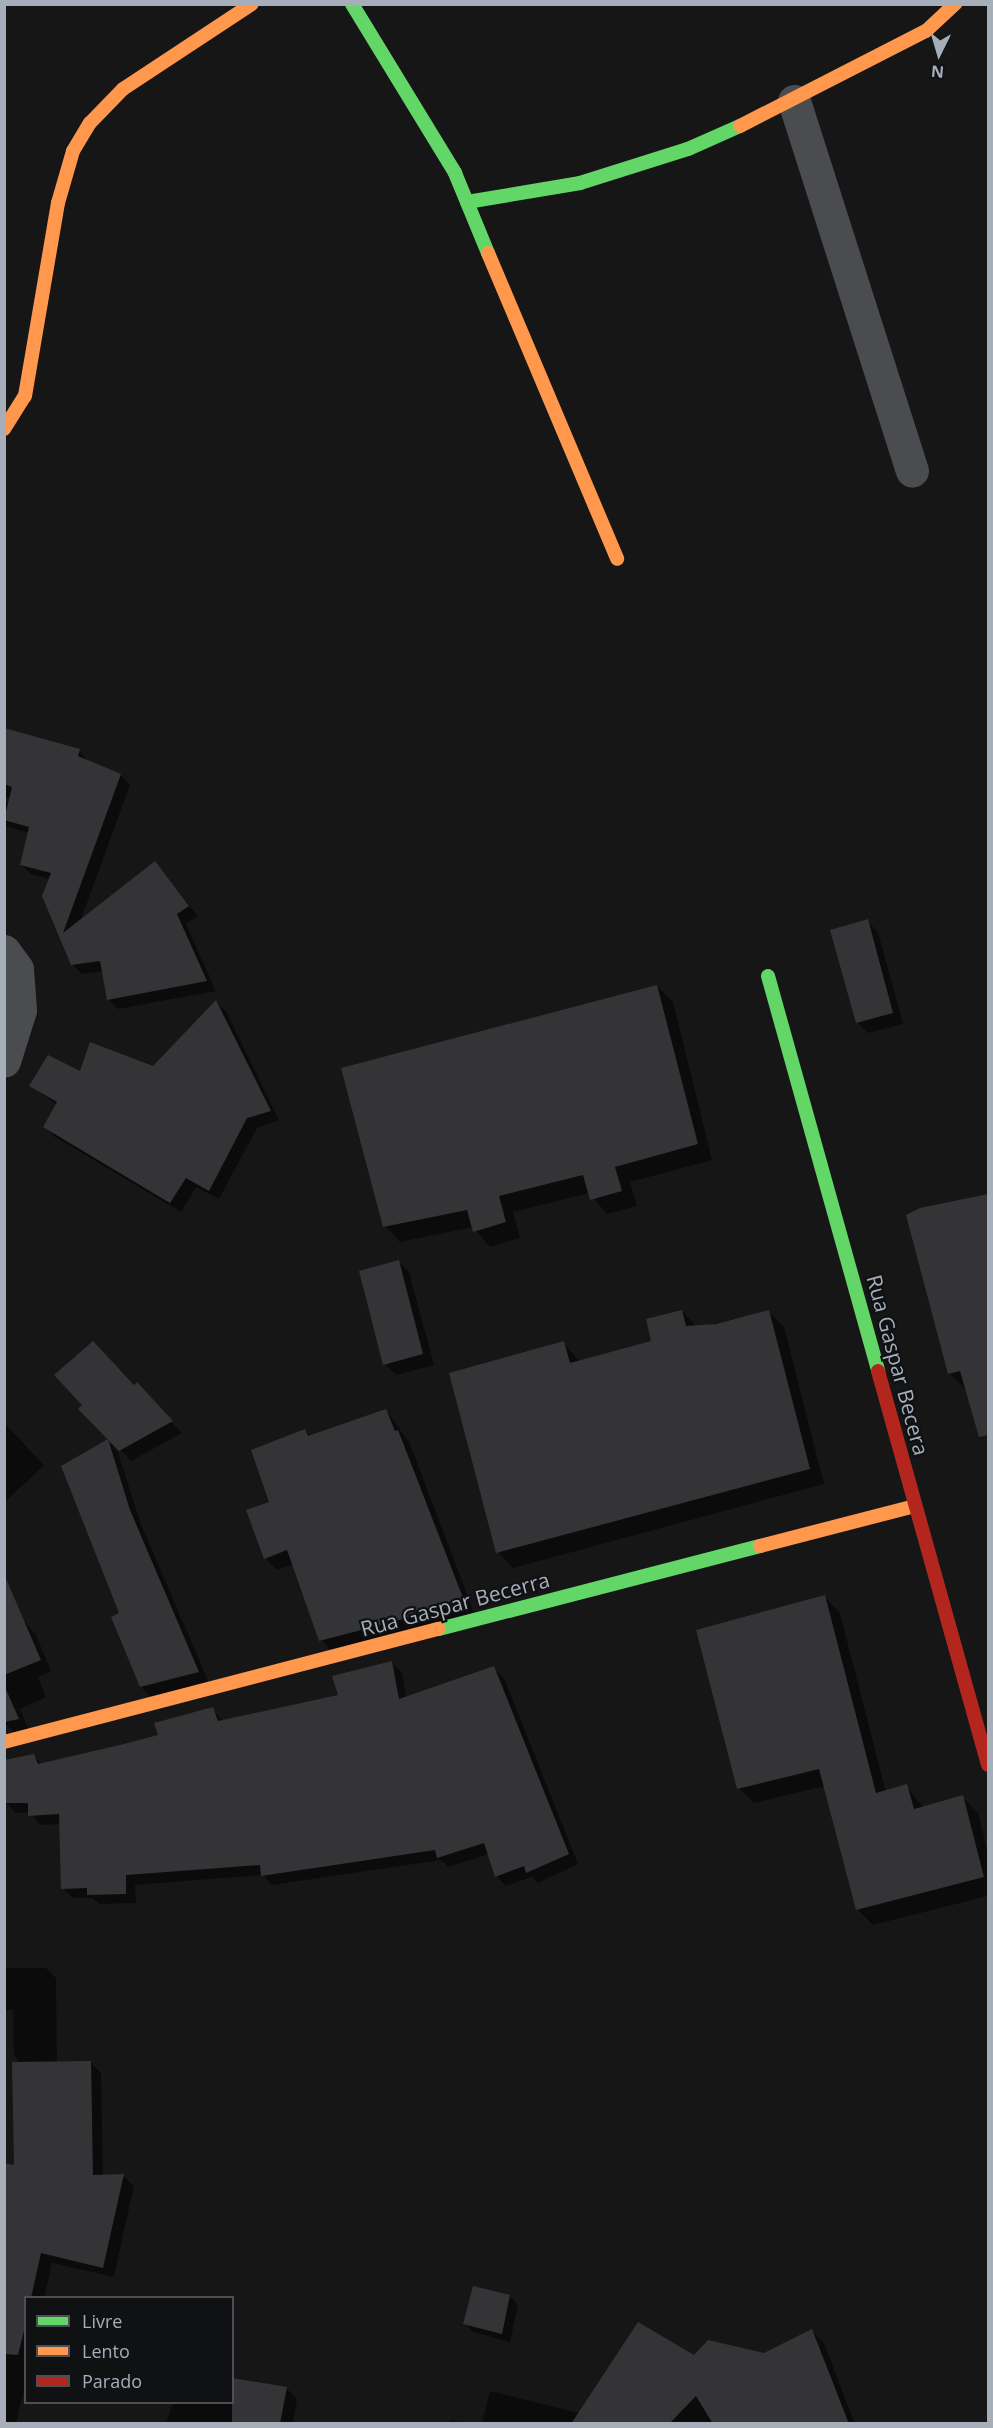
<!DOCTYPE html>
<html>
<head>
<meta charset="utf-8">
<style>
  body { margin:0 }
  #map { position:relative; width:993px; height:2428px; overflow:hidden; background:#161617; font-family:"Open Sans",sans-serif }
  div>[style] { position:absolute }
  .shadow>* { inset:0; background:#0007 }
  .building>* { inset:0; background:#343436 }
  .street>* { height:33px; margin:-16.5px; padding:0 16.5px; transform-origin:16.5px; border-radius:16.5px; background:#4a4c50 }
  .fast>* { height:14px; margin:-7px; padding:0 7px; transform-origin:7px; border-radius:7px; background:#63d668 }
  .slow>* { height:14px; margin:-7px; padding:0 7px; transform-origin:7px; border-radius:7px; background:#ff974d }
  .jam>* { height:14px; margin:-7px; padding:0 7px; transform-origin:7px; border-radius:7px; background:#b3261e }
  span { translate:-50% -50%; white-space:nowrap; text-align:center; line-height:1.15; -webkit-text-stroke:4.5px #101113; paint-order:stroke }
  .street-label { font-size:21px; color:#a6aeb9 }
  .frame { position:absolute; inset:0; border:6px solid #a6aeb9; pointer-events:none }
  .legend { position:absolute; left:24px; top:2296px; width:210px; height:108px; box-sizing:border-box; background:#101113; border:2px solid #4c5055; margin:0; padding:8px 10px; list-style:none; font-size:18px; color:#a6aeb9 }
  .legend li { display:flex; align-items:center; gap:12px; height:30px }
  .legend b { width:30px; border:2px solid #4c5055 }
  .north { position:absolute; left:909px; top:24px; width:60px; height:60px; -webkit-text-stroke:4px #101113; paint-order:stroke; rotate:185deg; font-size:16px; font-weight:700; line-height:24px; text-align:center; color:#a6aeb9 }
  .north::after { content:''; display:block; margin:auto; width:21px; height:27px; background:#a6aeb9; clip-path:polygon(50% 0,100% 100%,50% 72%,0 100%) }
</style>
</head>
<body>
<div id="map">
  <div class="shadow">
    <i style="clip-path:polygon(4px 729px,79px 750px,88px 762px,121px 775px,130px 785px,80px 922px,155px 863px,198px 916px,186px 924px,216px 991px,118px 1009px,108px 999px,103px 971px,82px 974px,72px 964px,44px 896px,50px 879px,31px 874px,21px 865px,29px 833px,4px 826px,4px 803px,13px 798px,4px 798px)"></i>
    <i style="clip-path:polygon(867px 921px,878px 932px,903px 1024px,868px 1033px,857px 1022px)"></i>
    <i style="clip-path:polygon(657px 986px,673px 1002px,712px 1160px,630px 1182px,637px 1206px,607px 1214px,589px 1193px,513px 1212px,520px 1238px,490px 1247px,473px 1227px,400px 1242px,385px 1226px)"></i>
    <i style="clip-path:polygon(216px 1002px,226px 1011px,279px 1120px,257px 1128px,219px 1199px,196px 1187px,181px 1212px,55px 1137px,45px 1127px,57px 1105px,31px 1086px,80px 1073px,154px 1068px)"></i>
    <i style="clip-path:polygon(988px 1194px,988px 1406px,983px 1407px,949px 1373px,908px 1216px)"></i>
    <i style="clip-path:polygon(398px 1261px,409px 1272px,434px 1365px,396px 1375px,385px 1364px)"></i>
    <i style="clip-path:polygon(682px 1311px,697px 1327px,769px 1312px,784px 1327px,824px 1484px,513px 1568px,498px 1552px,564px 1343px,580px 1362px,653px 1342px)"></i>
    <i style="clip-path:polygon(93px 1343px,182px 1433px,131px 1461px,81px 1409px)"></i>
    <i style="clip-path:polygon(386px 1410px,410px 1444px,475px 1615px,332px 1652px,321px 1640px,293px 1564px,277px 1570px,265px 1558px,271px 1503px,305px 1431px,311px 1437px)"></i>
    <i style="clip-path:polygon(4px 1423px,44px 1465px,4px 1503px)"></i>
    <i style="clip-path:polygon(108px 1441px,118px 1452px,140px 1522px,209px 1683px,152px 1698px,141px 1687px,121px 1614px)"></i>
    <i style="clip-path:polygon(4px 1597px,36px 1635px,51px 1671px,38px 1677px,46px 1697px,20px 1709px,29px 1730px,15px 1733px,4px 1723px)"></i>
    <i style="clip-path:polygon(825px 1597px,840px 1613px,886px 1792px,906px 1786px,923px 1807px,962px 1797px,978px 1813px,988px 1853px,988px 1896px,873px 1925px,857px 1909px,825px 1786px,754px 1803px,739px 1788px)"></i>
    <i style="clip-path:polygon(392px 1662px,402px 1673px,406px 1698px,494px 1668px,504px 1678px,578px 1864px,538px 1883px,532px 1877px,506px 1886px,496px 1876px,489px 1854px,448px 1867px,441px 1860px,272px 1885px,263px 1875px,135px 1885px,136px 1903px,99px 1904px,92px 1898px,73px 1898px,63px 1888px,61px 1824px,40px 1825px,30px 1812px,16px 1813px,6px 1803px,33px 1755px,43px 1765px,160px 1736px,212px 1709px,223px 1721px,340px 1696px)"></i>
    <i style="clip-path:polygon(4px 1968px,46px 1968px,56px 1978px,57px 2063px,90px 2062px,101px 2073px,103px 2176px,123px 2176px,134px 2186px,114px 2277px,52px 2263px,44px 2298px,26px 2298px,26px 2382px,16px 2424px,4px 2424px,4px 2164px,15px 2167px,14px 2082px,18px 2060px,14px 2055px,13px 2010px,4px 2010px)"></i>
    <i style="clip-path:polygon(510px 2296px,518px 2305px,510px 2342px,473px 2332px,465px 2323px)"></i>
    <i style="clip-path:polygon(812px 2331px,824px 2343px,855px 2424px,482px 2424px,490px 2391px,579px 2413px,694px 2357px,764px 2354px)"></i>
    <i style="clip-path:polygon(286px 2388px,297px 2399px,293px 2424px,166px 2424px,173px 2402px,232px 2402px)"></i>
    <i style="clip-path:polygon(451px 2420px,466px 2424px,450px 2424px)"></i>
  </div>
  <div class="building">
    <i style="clip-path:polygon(4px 728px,80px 749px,78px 756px,121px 774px,63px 933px,155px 861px,189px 906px,177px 914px,207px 981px,107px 1000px,100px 961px,71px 965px,42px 896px,51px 873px,20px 865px,29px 827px,4px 820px,12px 787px,4px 784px)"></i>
    <i style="clip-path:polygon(868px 919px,893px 1013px,856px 1023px,830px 930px)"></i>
    <i style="clip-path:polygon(657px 985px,698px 1144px,615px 1167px,622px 1191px,590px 1200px,583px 1175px,499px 1196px,506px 1222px,473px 1232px,467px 1210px,383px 1227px,341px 1068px)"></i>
    <i style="clip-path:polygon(216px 1000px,271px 1111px,247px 1118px,209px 1191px,186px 1178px,170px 1203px,43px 1127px,57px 1102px,29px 1086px,48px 1055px,80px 1071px,90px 1042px,153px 1066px)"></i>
    <i style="clip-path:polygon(988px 1194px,988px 1435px,979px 1437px,960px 1371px,948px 1374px,906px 1215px,920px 1208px)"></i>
    <i style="clip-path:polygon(399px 1260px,423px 1354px,383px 1365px,359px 1271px)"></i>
    <i style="clip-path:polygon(682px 1310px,686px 1326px,716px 1324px,769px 1310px,810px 1469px,496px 1553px,449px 1373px,564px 1341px,570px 1363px,651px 1341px,646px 1319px)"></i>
    <i style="clip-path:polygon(93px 1341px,134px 1385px,137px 1382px,173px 1421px,119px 1451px,78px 1409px,82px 1405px,54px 1375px)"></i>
    <i style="clip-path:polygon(386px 1409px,395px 1431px,398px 1430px,465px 1603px,319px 1641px,287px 1550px,264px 1559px,246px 1510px,269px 1502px,251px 1450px,305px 1429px,308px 1436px)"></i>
    <i style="clip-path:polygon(108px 1439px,130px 1510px,199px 1672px,140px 1687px,111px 1617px,119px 1613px,61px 1466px)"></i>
    <i style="clip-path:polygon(4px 1574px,41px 1660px,4px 1675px)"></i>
    <i style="clip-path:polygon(825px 1595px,876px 1793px,907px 1784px,914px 1809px,963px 1795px,984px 1877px,856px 1910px,819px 1769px,737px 1789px,696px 1630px)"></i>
    <i style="clip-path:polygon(392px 1661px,399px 1699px,494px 1666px,569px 1854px,526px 1873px,524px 1866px,495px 1877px,484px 1843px,437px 1858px,435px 1850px,261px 1876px,260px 1865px,126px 1875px,126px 1894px,87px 1895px,87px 1888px,61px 1889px,59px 1814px,28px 1816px,28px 1803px,4px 1803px,4px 1760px,34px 1754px,38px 1764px,124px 1744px,158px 1735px,154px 1723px,213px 1707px,218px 1721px,338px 1695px,332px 1676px)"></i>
    <i style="clip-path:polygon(4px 1685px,19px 1719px,4px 1722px)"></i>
    <i style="clip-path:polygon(91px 2061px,93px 2175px,124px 2174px,103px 2268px,41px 2253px,31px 2298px,26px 2298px,26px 2323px,18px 2355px,4px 2354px,4px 2163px,14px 2165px,12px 2062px)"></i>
    <i style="clip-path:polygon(473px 2286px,510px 2295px,502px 2334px,463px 2324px)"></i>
    <i style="clip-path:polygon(638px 2322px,694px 2355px,708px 2340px,764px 2353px,812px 2329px,849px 2424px,713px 2424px,696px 2396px,669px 2424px,571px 2424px)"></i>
    <i style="clip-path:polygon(232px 2378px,287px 2387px,280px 2424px,232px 2424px)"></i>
  </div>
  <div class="street">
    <i style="left:794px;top:101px;width:388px;rotate:72.3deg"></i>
    <i style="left:4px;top:951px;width:22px;rotate:54deg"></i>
    <i style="left:17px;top:969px;width:41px;rotate:85.8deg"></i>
    <i style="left:20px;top:1010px;width:53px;rotate:107.4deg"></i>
  </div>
  <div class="fast">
    <i style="left:352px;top:4px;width:198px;rotate:58.6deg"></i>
    <i style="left:455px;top:173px;width:87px;rotate:67.6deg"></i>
    <i style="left:467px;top:202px;width:115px;rotate:-9.5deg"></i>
    <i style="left:580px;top:183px;width:113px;rotate:-17.5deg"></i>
    <i style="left:688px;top:149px;width:57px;rotate:-23.9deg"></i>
    <i style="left:768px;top:976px;width:410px;rotate:74.4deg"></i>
    <i style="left:439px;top:1629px;width:332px;rotate:-14.5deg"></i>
  </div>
  <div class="slow">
    <i style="left:740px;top:126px;width:209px;rotate:-27.1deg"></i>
    <i style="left:926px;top:31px;width:40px;rotate:-43deg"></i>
    <i style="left:488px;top:253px;width:332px;rotate:67.1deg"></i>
    <i style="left:4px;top:429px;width:39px;rotate:-58deg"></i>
    <i style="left:25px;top:396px;width:196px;rotate:-80.3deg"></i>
    <i style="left:58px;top:203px;width:54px;rotate:-73.9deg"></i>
    <i style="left:73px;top:151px;width:33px;rotate:-59deg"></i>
    <i style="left:90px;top:123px;width:47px;rotate:-45.9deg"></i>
    <i style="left:123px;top:89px;width:154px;rotate:-33.4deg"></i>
    <i style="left:760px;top:1546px;width:160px;rotate:-14.5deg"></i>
    <i style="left:4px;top:1742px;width:449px;rotate:-14.6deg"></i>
  </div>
  <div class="jam">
    <i style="left:878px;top:1371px;width:409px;rotate:74.4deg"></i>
  </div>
  <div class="street-label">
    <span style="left:898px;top:1365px;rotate:75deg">Rua Gaspar Becera</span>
    <span style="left:455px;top:1604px;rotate:-15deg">Rua Gaspar Becerra</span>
  </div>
  <div class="frame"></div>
  <ul class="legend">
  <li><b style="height:8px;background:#63d668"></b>Livre</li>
  <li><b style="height:8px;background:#ff974d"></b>Lento</li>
  <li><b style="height:8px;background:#b3261e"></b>Parado</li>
  </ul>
  <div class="north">N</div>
</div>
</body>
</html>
